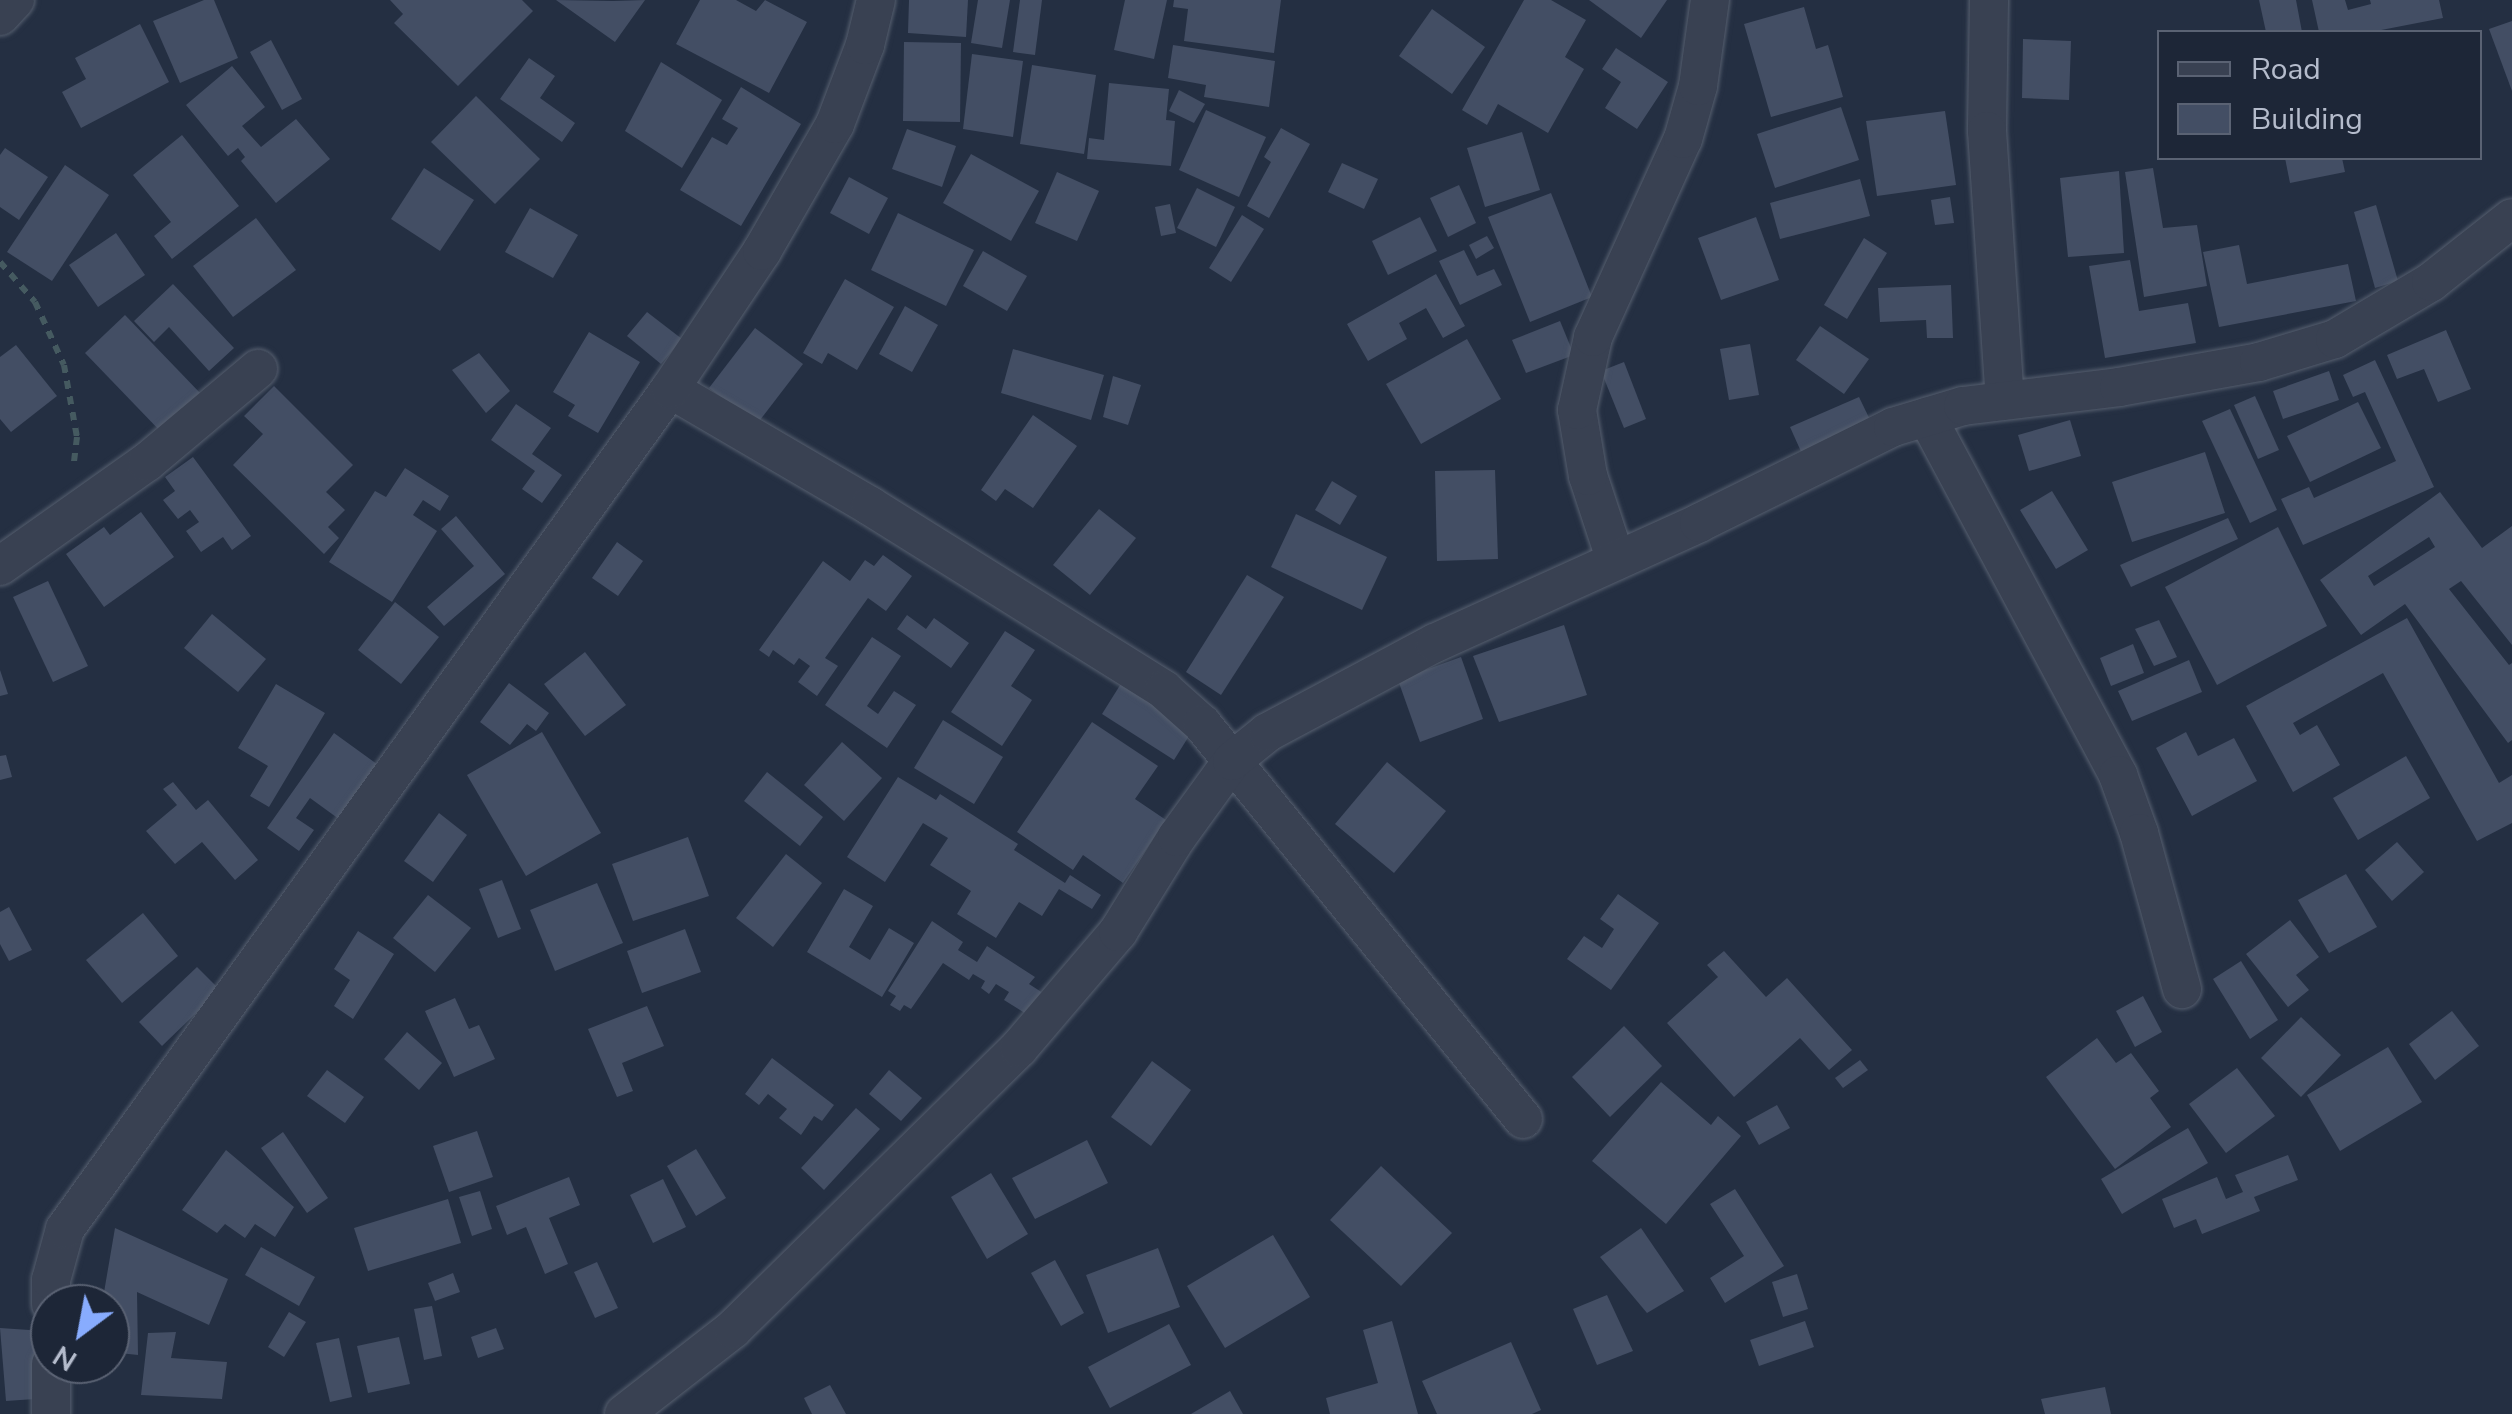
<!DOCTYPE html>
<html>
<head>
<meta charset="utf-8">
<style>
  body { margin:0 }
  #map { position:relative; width:2512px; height:1414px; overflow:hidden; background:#242f42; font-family:"Nunito Sans",sans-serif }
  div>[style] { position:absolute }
  .building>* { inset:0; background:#434e64 }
  .path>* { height:6px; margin-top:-3px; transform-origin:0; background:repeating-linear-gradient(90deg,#455a60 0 8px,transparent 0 16px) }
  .roads { filter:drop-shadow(0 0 2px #565f6f) drop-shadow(0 0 2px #565f6f) }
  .street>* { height:38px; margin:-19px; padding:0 19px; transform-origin:19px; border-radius:19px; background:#394152 }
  span { translate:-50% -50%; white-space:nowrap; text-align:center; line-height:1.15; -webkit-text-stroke:9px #1d2637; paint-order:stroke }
  .legend { position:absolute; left:2157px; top:30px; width:325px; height:130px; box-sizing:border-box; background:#1d2637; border:2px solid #5a6273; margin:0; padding:12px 18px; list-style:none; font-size:30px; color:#b5bccc }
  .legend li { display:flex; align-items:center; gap:20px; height:50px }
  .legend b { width:50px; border:2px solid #5a6273 }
  .north { position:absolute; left:30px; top:1284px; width:100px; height:100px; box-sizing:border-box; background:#1d2637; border:2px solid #5a6273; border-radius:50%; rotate:212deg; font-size:28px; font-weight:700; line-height:40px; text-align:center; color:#b5bccc }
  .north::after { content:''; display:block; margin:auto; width:35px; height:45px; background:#88acfe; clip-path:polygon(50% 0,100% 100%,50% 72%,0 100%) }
</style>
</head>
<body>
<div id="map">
  <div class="building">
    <i style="clip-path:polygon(204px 0,214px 0,238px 58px,180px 83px,153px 21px)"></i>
    <i style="clip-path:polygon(390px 0,522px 0,533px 11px,458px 86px,394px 23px,403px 14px)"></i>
    <i style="clip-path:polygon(556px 0,613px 1px,645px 0,615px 42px)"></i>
    <i style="clip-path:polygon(700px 0,736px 0,756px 11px,765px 0,807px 22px,769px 93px,676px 44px)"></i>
    <i style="clip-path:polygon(909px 0,968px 0,966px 37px,908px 33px)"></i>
    <i style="clip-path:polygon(978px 0,1010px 0,1002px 48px,971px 43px)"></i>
    <i style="clip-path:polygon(1020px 0,1042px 0,1035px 55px,1013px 52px)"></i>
    <i style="clip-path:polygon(1125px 0,1167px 0,1154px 59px,1114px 50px)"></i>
    <i style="clip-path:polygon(1174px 0,1281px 0,1274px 53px,1184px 41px,1188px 9px,1173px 7px)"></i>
    <i style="clip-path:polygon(1524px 0,1551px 0,1586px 20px,1565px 57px,1584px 69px,1548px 133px,1498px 104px,1487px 125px,1462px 110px)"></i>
    <i style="clip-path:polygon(1589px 0,1667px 0,1641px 38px)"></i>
    <i style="clip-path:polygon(2259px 0,2296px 0,2302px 32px,2266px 32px)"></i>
    <i style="clip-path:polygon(2312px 0,2345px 0,2348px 10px,2371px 4px,2370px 0,2439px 0,2443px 18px,2371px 32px,2319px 32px)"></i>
    <i style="clip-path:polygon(1804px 7px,1816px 49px,1828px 45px,1843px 97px,1771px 117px,1744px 24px)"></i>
    <i style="clip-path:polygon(1432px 9px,1485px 47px,1452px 94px,1399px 56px)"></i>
    <i style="clip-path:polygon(2512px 21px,2512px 91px,2489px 29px)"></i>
    <i style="clip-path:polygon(140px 24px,169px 82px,81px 128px,62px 92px,86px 79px,75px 58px)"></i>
    <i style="clip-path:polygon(2023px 39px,2071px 41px,2069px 100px,2022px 98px)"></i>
    <i style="clip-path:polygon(271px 40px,302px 99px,282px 110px,250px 52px)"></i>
    <i style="clip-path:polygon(904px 42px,961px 43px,960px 122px,903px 121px)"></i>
    <i style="clip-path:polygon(1173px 45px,1275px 61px,1269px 107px,1204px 97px,1206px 85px,1168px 78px)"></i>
    <i style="clip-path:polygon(1616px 48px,1668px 82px,1637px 129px,1605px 108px,1621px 82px,1602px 69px)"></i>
    <i style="clip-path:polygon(972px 54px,1023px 61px,1013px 137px,963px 129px)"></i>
    <i style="clip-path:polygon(529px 58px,555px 76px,540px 98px,575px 123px,562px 142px,500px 99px)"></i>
    <i style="clip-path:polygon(661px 62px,722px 100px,682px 168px,625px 131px)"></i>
    <i style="clip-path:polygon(1032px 65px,1096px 75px,1084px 154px,1020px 144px)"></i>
    <i style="clip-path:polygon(232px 66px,265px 107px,242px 126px,261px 147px,296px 119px,330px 159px,276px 203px,241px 161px,245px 157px,238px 148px,228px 156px,186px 105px)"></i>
    <i style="clip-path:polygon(1109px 83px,1169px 89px,1166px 120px,1175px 121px,1171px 166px,1087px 159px,1089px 138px,1104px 140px)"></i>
    <i style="clip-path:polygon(741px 87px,801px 124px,741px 226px,680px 190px,712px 137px,727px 145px,738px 128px,722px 119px)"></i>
    <i style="clip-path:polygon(1179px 90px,1205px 104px,1194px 123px,1169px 111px)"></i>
    <i style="clip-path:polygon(476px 96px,540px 159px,495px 204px,431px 142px)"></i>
    <i style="clip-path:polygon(1841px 107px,1859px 160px,1775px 188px,1757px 134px)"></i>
    <i style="clip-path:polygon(1206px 110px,1266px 137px,1239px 197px,1179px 170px)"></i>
    <i style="clip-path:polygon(1945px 111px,1956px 185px,1877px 196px,1866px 121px)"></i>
    <i style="clip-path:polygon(1281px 128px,1310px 144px,1269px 218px,1247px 206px,1271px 162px,1264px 157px)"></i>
    <i style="clip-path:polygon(907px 129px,956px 146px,942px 187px,892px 169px)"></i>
    <i style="clip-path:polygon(1522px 132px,1540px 190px,1485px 207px,1467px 148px)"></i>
    <i style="clip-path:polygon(182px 135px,239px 206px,172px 259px,154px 236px,171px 222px,133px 175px)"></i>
    <i style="clip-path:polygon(5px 148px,48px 177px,19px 220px,0 207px,0 155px)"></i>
    <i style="clip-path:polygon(971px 154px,1039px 191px,1011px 241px,943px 203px)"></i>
    <i style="clip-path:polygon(2285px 158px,2342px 158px,2345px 172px,2290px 183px)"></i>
    <i style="clip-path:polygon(1342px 163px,1378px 179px,1364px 209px,1328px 192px)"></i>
    <i style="clip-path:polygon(65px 165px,109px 195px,52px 281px,7px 252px)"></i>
    <i style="clip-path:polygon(424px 168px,474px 200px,440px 251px,391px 219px)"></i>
    <i style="clip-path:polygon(2153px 168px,2163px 228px,2197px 225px,2207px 286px,2144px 297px,2125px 172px)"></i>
    <i style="clip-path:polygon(2119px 171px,2124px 253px,2068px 257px,2060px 178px)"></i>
    <i style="clip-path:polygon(1057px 172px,1099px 191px,1077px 241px,1035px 223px)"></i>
    <i style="clip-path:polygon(849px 177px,888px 198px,869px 234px,830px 213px)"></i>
    <i style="clip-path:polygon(1860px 179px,1870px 216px,1780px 239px,1770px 203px)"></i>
    <i style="clip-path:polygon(1459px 185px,1476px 223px,1448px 237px,1430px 198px)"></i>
    <i style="clip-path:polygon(1197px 188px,1235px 207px,1216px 247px,1177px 228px)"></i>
    <i style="clip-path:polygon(1551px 193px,1592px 297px,1530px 322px,1488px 217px)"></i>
    <i style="clip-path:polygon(1950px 197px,1954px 223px,1935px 225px,1931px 200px)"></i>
    <i style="clip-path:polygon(1170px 204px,1176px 233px,1161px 236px,1155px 207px)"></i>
    <i style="clip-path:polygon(2376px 205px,2398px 281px,2375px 288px,2354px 212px)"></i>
    <i style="clip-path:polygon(530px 208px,578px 235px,553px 278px,505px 252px)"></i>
    <i style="clip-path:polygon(898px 213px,974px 250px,946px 306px,871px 270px)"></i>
    <i style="clip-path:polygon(1242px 215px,1264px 229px,1231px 282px,1209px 268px)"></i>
    <i style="clip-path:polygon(1420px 217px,1437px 251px,1388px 275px,1372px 241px)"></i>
    <i style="clip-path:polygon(1756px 217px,1779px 280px,1721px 300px,1698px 238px)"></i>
    <i style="clip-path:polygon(256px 218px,296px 270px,233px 317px,193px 266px)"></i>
    <i style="clip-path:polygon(116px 233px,145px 275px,98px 307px,69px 265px)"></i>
    <i style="clip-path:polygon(1487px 236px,1494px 248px,1476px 259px,1469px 245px)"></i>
    <i style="clip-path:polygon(1864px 238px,1887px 253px,1847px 319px,1824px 305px)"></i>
    <i style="clip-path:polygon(2239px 245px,2247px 284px,2348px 264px,2356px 301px,2219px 327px,2203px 252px)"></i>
    <i style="clip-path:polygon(1464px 250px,1477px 276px,1494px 269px,1502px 285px,1460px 305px,1439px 261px)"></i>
    <i style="clip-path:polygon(983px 251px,1027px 276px,1007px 311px,963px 286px)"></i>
    <i style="clip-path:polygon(2130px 260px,2139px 311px,2188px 303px,2196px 343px,2105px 358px,2089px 266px)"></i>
    <i style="clip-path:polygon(1436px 274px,1465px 326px,1443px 338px,1426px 308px,1399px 323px,1407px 339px,1368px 361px,1347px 324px)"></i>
    <i style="clip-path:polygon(845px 279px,894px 307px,857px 370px,828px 353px,822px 364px,803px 353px)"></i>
    <i style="clip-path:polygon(173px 284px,234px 348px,209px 371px,169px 327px,154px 342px,134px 321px)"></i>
    <i style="clip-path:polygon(1951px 285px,1953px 338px,1927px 338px,1926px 320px,1880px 322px,1878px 288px)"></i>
    <i style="clip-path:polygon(905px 306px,938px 325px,912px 372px,879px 354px)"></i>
    <i style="clip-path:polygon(647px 312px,682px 339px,661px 364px,627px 336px)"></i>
    <i style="clip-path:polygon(125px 315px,202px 395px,162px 433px,85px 353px)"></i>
    <i style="clip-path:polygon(1560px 321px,1574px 355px,1526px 373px,1512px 340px)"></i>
    <i style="clip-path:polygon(1820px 326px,1869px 359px,1844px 394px,1796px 360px)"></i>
    <i style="clip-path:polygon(755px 328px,803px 364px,757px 424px,709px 388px)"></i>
    <i style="clip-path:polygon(2446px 330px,2471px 389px,2438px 402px,2424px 369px,2397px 379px,2387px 355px)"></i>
    <i style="clip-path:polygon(589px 332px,640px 362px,598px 433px,568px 416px,575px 405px,553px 392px)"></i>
    <i style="clip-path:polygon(1467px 339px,1501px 399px,1421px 444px,1386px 384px)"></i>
    <i style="clip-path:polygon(1750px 344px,1759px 395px,1729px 400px,1720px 349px)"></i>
    <i style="clip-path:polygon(16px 345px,57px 396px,11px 432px,0 419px,0 357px)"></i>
    <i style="clip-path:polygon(1013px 349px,1104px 375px,1091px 420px,1001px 393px)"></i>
    <i style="clip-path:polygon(479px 353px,510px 391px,486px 413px,452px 370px)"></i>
    <i style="clip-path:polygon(2375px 360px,2434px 487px,2303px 545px,2281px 499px,2309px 487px,2314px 498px,2396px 461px,2365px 392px,2353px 397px,2343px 375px)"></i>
    <i style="clip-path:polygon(1624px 362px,1646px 419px,1624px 428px,1601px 371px)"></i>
    <i style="clip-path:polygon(2329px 371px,2339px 400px,2283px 419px,2273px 391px)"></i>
    <i style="clip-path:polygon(1113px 376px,1141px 385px,1128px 425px,1103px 417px)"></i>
    <i style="clip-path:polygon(274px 386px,353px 465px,326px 492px,345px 510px,328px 527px,339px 538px,324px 554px,233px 465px,263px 434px,244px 416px)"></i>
    <i style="clip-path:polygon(2255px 396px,2279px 450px,2258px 459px,2234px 405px)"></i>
    <i style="clip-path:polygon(1859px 397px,1873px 426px,1803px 456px,1790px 427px)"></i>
    <i style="clip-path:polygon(2358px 402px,2381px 448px,2310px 482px,2287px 436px)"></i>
    <i style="clip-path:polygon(516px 404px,551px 428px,532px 454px,562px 475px,542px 503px,522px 489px,535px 471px,491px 440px)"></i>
    <i style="clip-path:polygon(2230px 409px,2277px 510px,2250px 523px,2202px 421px)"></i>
    <i style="clip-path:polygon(1033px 415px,1077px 446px,1033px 508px,1005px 489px,996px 501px,981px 490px)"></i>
    <i style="clip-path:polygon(2070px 420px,2081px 456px,2029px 471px,2018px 435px)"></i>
    <i style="clip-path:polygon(2205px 452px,2225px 513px,2132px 542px,2112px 482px)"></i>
    <i style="clip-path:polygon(193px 457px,251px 536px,232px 550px,223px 537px,201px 552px,186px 531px,199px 522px,190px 510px,178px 519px,163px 500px,175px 491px,165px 477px)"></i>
    <i style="clip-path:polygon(405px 468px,449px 496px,440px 511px,423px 500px,413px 515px,437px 531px,392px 602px,329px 562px,375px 491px,386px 497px)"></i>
    <i style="clip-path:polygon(1495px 470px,1498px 559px,1437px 561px,1435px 471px)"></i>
    <i style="clip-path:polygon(1332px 481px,1357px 496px,1340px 525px,1315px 510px)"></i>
    <i style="clip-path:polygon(2052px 491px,2088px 550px,2056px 569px,2020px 510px)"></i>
    <i style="clip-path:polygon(evenodd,2440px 492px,2482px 548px,2512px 526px,2512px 645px,2461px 581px,2449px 589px,2509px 665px,2512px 663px,2512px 740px,2508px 743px,2405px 604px,2361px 635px,2320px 580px,2440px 492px,2429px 537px,2435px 547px,2374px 586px,2368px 576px,2429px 537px)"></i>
    <i style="clip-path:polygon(1099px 509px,1136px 538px,1090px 595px,1053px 565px)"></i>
    <i style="clip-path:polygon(141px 512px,174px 557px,104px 607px,66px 554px,104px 527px,110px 535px)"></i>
    <i style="clip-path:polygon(1296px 514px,1387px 557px,1362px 610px,1271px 567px)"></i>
    <i style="clip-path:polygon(456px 516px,505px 574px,444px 626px,427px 607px,474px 566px,441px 529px)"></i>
    <i style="clip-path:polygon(2228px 518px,2238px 539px,2131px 587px,2120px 565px)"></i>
    <i style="clip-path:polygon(2278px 527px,2327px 626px,2217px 685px,2165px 587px)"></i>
    <i style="clip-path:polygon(617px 542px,643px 561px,618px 596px,592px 578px)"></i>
    <i style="clip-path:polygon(883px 555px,912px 576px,886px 611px,868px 598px,825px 658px,838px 666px,817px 696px,798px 682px,810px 666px,799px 658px,794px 665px,773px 650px,769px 657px,759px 650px,823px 561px,850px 581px,865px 560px,874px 566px)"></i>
    <i style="clip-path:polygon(1247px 575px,1284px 597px,1221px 695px,1186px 672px)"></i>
    <i style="clip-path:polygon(48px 581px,88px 666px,53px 682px,13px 597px)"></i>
    <i style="clip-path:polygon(395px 602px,439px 637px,401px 684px,358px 650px)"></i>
    <i style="clip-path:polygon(212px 614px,266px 659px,238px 692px,184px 648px)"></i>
    <i style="clip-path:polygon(907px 615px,926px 629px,934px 618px,969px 643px,951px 668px,897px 629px)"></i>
    <i style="clip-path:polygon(2407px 618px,2499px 783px,2512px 775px,2512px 823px,2477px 841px,2383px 673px,2293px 723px,2300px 735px,2317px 725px,2340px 765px,2293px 792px,2246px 706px)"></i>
    <i style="clip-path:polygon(2159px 620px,2177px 657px,2154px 666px,2135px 629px)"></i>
    <i style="clip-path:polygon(1564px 625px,1587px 695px,1499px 722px,1473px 656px)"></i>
    <i style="clip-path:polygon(1005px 631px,1035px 650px,1011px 686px,1032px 700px,1002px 746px,951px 712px)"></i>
    <i style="clip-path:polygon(872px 637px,901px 656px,867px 706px,878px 714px,894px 691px,916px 705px,887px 748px,825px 705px)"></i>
    <i style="clip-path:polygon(2133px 644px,2144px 673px,2111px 686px,2100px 658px)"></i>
    <i style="clip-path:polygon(585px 652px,626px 705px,585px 736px,544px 684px)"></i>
    <i style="clip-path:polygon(1461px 657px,1483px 719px,1420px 742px,1398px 680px)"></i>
    <i style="clip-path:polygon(2189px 660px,2202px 692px,2132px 721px,2118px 691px)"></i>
    <i style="clip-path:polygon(0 670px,8px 694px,0 696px)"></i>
    <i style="clip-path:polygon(1122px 682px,1194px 728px,1174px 760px,1102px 714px)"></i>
    <i style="clip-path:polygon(509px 683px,549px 713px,536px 731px,527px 724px,510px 745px,480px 722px)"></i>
    <i style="clip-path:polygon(276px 684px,325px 713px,269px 807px,250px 796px,268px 766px,238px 748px)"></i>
    <i style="clip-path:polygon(943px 720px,1003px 757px,974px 804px,914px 768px)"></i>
    <i style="clip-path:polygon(1092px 722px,1158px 766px,1135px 799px,1166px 820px,1123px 883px,1083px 855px,1073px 870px,1017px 832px)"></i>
    <i style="clip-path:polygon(542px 732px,601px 833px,526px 876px,467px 775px)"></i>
    <i style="clip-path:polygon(2186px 732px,2198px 756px,2234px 738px,2257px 781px,2192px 816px,2156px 748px)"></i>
    <i style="clip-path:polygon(334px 733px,381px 767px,343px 822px,310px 798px,296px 818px,314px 830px,299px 851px,267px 828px)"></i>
    <i style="clip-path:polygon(842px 742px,882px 778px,844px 821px,804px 785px)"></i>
    <i style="clip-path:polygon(6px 755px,12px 777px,0 780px,0 756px)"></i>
    <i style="clip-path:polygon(2406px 756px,2430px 798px,2358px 840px,2333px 798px)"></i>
    <i style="clip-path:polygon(1387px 762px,1446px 811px,1394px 873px,1335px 824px)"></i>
    <i style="clip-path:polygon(767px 772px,823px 817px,800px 846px,744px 801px)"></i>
    <i style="clip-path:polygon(898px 777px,936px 800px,940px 794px,1018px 844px,1014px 850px,1065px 883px,1070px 875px,1101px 895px,1092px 909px,1059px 889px,1042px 916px,1019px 902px,996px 938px,957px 914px,971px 891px,930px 865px,948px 838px,923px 823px,885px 882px,847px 857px)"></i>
    <i style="clip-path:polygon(173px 782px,196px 810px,208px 800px,258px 860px,235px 880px,202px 842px,175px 864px,146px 831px,177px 805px,163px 789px)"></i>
    <i style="clip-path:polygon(439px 813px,467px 835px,433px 882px,404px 861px)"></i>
    <i style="clip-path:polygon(688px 837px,709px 896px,633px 921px,612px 864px)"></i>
    <i style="clip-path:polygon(2397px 842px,2424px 872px,2392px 901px,2365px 870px)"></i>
    <i style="clip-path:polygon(786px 854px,822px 883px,773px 947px,736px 918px)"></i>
    <i style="clip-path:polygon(2346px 874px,2377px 927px,2329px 953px,2298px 900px)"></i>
    <i style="clip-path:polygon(502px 880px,521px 929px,498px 938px,479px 889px)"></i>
    <i style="clip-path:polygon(597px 883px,623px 943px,555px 971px,530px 910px)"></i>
    <i style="clip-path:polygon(844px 889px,873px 906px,849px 947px,870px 960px,889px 928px,914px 943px,882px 997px,807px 952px)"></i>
    <i style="clip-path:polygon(1618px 894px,1659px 923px,1611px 990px,1567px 959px,1584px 936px,1602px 948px,1614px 929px,1600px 919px)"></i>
    <i style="clip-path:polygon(428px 895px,471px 928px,435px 972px,393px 938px)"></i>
    <i style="clip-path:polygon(9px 907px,32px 950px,9px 961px,0 944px,0 912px)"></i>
    <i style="clip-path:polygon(143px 913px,178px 956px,122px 1003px,86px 960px)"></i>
    <i style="clip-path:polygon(2290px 920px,2319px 957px,2296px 975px,2309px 990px,2288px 1007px,2246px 954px)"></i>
    <i style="clip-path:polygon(932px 921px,963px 942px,958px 950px,977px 962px,987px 946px,1035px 977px,1029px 984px,1046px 995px,1031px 1017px,1004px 1000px,1009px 992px,996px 984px,989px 994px,981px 988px,985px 981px,973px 974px,969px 980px,943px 963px,911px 1009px,904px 1005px,900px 1011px,890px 1005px,896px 996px,888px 991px)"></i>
    <i style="clip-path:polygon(685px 929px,701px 972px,642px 993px,627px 951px)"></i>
    <i style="clip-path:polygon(358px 931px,394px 954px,353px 1019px,334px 1006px,350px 980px,334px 969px)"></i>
    <i style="clip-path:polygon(1724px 951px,1766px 997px,1787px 978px,1852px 1050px,1829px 1070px,1800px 1038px,1734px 1097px,1667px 1023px,1718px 977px,1707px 965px)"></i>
    <i style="clip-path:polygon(2241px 961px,2278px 1020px,2250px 1039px,2213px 979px)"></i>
    <i style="clip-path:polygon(197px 967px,220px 990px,162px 1046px,139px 1022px)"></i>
    <i style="clip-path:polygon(2143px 996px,2162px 1032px,2135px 1047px,2116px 1011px)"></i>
    <i style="clip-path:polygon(455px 998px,469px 1029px,479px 1025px,495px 1059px,454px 1077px,425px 1011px)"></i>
    <i style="clip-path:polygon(647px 1006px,664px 1046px,622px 1063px,633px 1091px,617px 1097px,588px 1029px)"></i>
    <i style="clip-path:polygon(2452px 1011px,2479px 1046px,2435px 1080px,2409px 1044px)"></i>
    <i style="clip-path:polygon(2301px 1017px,2341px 1055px,2301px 1097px,2261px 1058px)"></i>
    <i style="clip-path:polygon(1624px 1026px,1662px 1066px,1610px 1117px,1572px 1077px)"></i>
    <i style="clip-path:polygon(407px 1032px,442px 1063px,419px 1090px,384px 1059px)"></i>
    <i style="clip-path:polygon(2097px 1038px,2116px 1063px,2131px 1053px,2159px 1091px,2150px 1098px,2171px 1127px,2115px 1169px,2046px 1077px)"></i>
    <i style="clip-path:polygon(2388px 1047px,2422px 1102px,2340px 1151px,2307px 1095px)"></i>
    <i style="clip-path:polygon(772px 1058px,834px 1105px,822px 1121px,814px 1116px,801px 1135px,779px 1118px,787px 1109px,768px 1094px,759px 1105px,745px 1094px)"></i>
    <i style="clip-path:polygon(1860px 1060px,1868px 1070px,1843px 1088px,1835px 1078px)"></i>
    <i style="clip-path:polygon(1152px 1061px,1191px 1090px,1151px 1146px,1111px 1117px)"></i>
    <i style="clip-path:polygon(2237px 1068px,2275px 1116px,2226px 1153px,2189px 1104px)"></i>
    <i style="clip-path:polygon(327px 1070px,364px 1097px,345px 1123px,307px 1096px)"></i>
    <i style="clip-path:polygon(889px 1070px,922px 1098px,901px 1121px,869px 1094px)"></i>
    <i style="clip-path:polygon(1661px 1082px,1711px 1125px,1718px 1116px,1741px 1136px,1666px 1224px,1592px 1161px)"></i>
    <i style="clip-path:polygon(1777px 1105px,1790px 1128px,1759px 1145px,1746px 1122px)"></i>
    <i style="clip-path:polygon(856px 1108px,880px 1129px,824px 1190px,801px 1168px)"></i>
    <i style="clip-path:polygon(2188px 1128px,2208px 1163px,2122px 1214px,2101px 1179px)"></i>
    <i style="clip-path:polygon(477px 1131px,493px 1177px,449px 1192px,433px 1146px)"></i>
    <i style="clip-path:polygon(283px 1132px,328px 1198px,307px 1213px,261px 1148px)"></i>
    <i style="clip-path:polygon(1087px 1140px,1108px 1183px,1035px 1219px,1012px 1178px)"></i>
    <i style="clip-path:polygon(696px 1149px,726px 1198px,696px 1216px,667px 1166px)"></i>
    <i style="clip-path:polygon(226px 1150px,294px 1207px,275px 1237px,255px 1224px,245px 1238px,225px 1224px,217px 1233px,182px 1210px)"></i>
    <i style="clip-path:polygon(2288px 1155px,2298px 1180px,2254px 1197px,2260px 1211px,2202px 1234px,2196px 1219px,2174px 1228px,2162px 1199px,2217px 1177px,2226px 1199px,2243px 1192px,2235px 1175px)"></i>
    <i style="clip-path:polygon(1381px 1166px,1452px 1233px,1401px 1286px,1330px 1220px)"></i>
    <i style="clip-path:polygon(991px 1173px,1028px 1234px,987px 1259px,951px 1197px)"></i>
    <i style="clip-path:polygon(569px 1177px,580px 1205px,549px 1218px,568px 1264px,545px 1274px,526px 1227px,507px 1235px,496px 1206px)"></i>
    <i style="clip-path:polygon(663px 1179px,686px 1227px,653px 1243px,630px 1195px)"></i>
    <i style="clip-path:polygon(1735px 1189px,1784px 1266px,1725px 1303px,1710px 1278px,1744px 1256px,1710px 1204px)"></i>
    <i style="clip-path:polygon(480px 1191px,492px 1229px,472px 1236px,459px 1197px)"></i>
    <i style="clip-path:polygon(448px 1199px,461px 1243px,368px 1271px,354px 1228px)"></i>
    <i style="clip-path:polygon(115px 1228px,228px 1279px,209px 1325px,137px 1292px,138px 1355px,110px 1352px,110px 1304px,102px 1304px)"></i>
    <i style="clip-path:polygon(1641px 1228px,1684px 1291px,1647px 1313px,1600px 1257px)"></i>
    <i style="clip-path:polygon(1273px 1235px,1310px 1297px,1225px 1348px,1187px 1286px)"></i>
    <i style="clip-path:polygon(261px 1247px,315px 1277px,299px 1306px,245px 1275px)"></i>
    <i style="clip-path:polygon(1158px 1248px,1180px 1307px,1108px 1333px,1086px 1275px)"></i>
    <i style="clip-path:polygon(1055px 1260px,1084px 1313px,1061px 1326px,1031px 1273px)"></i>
    <i style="clip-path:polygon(597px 1262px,618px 1308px,595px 1318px,574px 1272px)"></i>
    <i style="clip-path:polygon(453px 1273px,460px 1292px,435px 1301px,428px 1283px)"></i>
    <i style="clip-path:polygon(1797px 1274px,1808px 1309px,1783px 1317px,1772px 1282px)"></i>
    <i style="clip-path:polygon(1607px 1295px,1633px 1351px,1597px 1365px,1573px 1309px)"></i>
    <i style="clip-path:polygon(432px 1306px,442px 1356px,424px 1360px,414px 1309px)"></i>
    <i style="clip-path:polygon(289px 1312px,306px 1322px,284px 1357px,268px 1347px)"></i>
    <i style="clip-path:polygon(1392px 1321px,1418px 1414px,1330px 1414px,1326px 1398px,1378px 1383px,1363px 1330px)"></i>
    <i style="clip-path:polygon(1805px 1321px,1814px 1347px,1759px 1366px,1750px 1340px)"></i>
    <i style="clip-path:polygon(1169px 1324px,1191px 1365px,1110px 1408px,1088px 1367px)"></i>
    <i style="clip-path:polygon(0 1328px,44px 1331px,35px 1399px,6px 1401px)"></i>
    <i style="clip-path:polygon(496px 1328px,504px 1349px,478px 1358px,471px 1337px)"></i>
    <i style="clip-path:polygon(176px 1332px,171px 1358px,227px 1362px,222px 1399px,141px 1395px,148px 1333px)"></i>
    <i style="clip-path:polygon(399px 1337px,410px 1384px,368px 1393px,357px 1346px)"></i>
    <i style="clip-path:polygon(339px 1338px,352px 1397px,330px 1402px,316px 1343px)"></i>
    <i style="clip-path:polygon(1511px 1342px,1541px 1410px,1532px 1414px,1437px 1414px,1422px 1381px)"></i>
    <i style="clip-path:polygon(830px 1385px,846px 1414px,812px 1414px,804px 1398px)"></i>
    <i style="clip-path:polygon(2105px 1387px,2111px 1414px,2045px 1414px,2041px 1399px)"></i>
    <i style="clip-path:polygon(1230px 1391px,1243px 1414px,1191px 1414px)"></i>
  </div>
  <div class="path">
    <i style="left:0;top:262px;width:53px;rotate:48.8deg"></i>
    <i style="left:35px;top:302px;width:69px;rotate:65.3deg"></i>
    <i style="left:64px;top:365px;width:73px;rotate:79.8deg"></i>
    <i style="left:77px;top:437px;width:31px;rotate:97deg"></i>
  </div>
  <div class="roads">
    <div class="street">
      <i style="left:1989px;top:0;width:131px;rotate:90.9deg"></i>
      <i style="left:1987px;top:131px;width:270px;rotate:86.2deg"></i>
      <i style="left:0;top:16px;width:22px;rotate:-47deg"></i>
      <i style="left:670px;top:389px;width:232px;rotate:30.3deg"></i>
      <i style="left:870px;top:506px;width:347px;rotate:32deg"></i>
      <i style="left:1164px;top:690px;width:51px;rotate:41.8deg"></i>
      <i style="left:1202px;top:724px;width:509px;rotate:50.9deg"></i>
      <i style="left:1927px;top:417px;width:406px;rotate:61.9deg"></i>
      <i style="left:2118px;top:775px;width:62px;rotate:70.1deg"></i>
      <i style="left:2139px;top:833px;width:162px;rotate:74.6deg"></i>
      <i style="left:1615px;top:558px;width:86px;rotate:-108.2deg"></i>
      <i style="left:1588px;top:476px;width:67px;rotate:-99.5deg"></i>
      <i style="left:1577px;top:410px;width:75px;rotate:-77.6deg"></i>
      <i style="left:1593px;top:337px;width:217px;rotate:-65.6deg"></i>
      <i style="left:1683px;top:139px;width:55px;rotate:-74.2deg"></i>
      <i style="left:1698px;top:86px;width:87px;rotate:-82.1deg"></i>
      <i style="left:0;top:566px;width:180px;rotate:-35.3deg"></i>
      <i style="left:147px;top:462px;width:145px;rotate:-40deg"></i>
      <i style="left:51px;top:1304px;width:24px;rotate:-90deg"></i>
      <i style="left:51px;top:1280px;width:53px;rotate:-74.6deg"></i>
      <i style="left:65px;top:1229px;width:1035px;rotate:-54.24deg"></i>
      <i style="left:670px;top:389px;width:166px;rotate:-56.3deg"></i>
      <i style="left:762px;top:251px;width:146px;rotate:-60.1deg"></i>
      <i style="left:835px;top:124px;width:85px;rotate:-69.2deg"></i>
      <i style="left:865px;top:45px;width:46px;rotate:-76.3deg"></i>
      <i style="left:51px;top:1364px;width:50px;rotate:90deg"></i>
      <i style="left:624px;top:1414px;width:138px;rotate:-37.9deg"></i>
      <i style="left:733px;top:1329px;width:401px;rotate:-44.5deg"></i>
      <i style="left:1019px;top:1048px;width:153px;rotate:-49.5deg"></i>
      <i style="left:1118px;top:932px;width:112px;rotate:-58.2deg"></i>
      <i style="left:1177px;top:837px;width:94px;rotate:-54.1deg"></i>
      <i style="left:1232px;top:761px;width:46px;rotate:-38.9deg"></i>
      <i style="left:1268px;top:732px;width:189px;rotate:-28.1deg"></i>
      <i style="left:1435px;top:643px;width:290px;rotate:-24.4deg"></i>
      <i style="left:1699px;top:523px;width:216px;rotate:-26.3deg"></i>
      <i style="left:1893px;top:427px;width:73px;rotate:-16.7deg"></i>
      <i style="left:1963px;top:406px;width:157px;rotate:-6.9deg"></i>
      <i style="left:2119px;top:387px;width:142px;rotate:-10.1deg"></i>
      <i style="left:2259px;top:362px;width:79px;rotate:-16.8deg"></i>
      <i style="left:2335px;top:339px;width:112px;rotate:-30.7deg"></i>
      <i style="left:2431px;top:282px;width:103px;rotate:-38.3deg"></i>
    </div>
  </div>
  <ul class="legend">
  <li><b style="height:12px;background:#394152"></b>Road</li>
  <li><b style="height:28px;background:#434e64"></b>Building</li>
  </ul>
  <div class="north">N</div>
</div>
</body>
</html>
